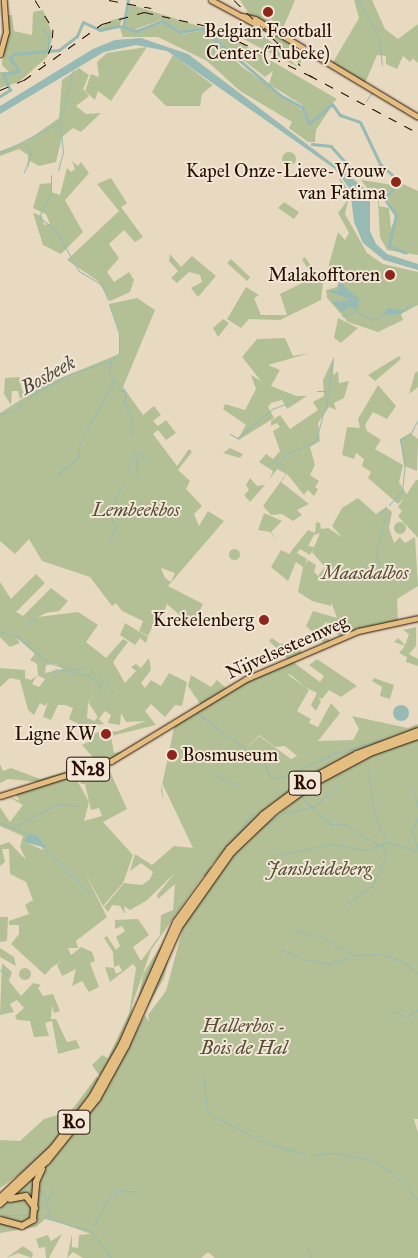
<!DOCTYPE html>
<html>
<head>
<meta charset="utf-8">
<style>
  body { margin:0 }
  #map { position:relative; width:418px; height:1258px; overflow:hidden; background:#e8dac1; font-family:"IM FELL Great Primer",serif }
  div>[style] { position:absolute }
  .green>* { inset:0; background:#b3c095 }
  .round { border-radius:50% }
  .water>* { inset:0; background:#97bab4 }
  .stream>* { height:1px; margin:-0.5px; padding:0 0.5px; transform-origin:0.5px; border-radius:0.5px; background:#97bab4 }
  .canal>* { height:2.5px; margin:-1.25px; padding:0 1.25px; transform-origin:1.25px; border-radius:1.25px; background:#97bab4 }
  .river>* { height:3px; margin:-1.5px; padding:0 1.5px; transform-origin:1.5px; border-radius:1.5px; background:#97bab4 }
  .roads { filter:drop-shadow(0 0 1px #290e00) drop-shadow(0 0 1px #290e00) }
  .major>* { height:5px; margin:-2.5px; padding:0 2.5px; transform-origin:2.5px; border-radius:2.5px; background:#e4bd80 }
  .highway>* { height:6px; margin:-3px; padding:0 3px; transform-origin:3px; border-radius:3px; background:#e4bd80 }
  .rail>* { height:1px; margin-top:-0.5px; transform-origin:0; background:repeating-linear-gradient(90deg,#290e00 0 9px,transparent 0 18px) }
  .dots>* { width:14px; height:14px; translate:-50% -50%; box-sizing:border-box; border:2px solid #f0e7d7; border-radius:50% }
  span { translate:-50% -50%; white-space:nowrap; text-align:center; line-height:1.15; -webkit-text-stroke:4px #f0e7d7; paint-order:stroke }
  .shield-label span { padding:1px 4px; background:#f0e7d7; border:1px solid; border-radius:4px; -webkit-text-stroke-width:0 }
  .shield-label { font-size:18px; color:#290e00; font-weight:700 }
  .poi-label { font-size:19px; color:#290e00 }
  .right { translate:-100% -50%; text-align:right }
  .left { translate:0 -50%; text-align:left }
  .park-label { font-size:19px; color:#594c34; font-style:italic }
  .street-label { font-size:19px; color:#290e00 }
  .water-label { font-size:20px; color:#504a3f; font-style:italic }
</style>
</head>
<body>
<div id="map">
  <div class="green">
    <i style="clip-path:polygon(240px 0,295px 0,283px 28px,270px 19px,266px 27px,251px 17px)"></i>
    <i style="clip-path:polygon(354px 0,372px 0,385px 29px,398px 39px,418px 24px,418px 63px,413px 59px,416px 54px,410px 62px,403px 56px,397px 69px,386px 64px,386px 56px,377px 55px,365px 83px,332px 64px,359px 18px)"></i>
    <i style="clip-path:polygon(129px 4px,227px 35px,337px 99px,310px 123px,302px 105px,269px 84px,273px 71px,265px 77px,201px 27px,182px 31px,161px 20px,133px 30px,125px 28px)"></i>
    <i style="clip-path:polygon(43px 10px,53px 36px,47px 57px,19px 82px,0 88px,0 72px,9px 72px,2px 65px,6px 15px,12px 15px,14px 31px,32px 35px,33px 12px)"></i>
    <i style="clip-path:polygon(123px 17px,119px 27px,96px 30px,112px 20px)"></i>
    <i style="clip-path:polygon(166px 22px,182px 34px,205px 30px,241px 66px,302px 110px,309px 127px,331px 107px,316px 130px,315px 142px,308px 142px,289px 128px,292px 122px,240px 91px,207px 61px,158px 37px,123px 37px,120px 29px,136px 32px)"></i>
    <i style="clip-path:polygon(250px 26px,255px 27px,298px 67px,226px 30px,244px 36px)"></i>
    <i style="clip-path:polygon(263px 29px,291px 44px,288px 50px,295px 56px,299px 49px,305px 52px,300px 64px)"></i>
    <i style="clip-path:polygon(147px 47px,111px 101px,98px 91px,95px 100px,85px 91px,91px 74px,99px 77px,97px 62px,107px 53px)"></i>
    <i style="clip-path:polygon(173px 55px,213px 85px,202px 94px,200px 106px,166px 106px,152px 92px)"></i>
    <i style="clip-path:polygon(79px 68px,89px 75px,83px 89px,89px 96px,76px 106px,86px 114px,101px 113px,81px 132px,73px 128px,62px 137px,56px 162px,39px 166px,30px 161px,28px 169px,28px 155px,19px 149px,0 156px,0 151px,25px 142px,59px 118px,62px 80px)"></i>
    <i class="round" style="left:282px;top:152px;width:14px;height:14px"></i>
    <i style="clip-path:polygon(72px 161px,78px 166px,81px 162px,89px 173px,65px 200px,83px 232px,61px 254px,43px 245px,33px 213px,42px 216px,44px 225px,50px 224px,46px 214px,33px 208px,40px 184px,51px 183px,51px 192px,60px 195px,67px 168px,71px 172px,75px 169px)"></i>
    <i style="clip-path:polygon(338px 175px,350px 193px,345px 214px,367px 253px,383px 264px,418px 272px,418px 305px,401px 314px,403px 320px,378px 332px,348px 322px,327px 298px,326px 290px,337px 287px,339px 281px,325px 279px,338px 232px,345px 240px,349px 233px,338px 213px,347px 201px)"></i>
    <i style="clip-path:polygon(111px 178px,127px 203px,121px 207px,143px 237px,135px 242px,124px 230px,109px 244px,119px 258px,107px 272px,114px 282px,129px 272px,134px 280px,130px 292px,110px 301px,98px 281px,67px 260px,119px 211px,97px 184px)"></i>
    <i style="clip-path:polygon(361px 180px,399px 186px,379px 197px,379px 206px,389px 208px,391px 228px,397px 215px,385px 195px,403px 184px,418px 191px,418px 255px,387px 250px,380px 237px,378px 202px)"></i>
    <i style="clip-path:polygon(284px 202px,299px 212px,294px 219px,278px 208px)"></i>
    <i style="clip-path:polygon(170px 254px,181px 267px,192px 256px,216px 276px,198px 297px,191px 288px,202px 282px,200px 275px,189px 272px,177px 283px,171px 278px,178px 271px,169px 261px)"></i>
    <i style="clip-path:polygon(305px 257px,316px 273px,324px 274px,321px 300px,280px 320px,249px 319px,241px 328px,227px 319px,246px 287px,259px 295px,254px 298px,261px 315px,287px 315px,280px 294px,314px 277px,302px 260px)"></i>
    <i style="clip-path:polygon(231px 259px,250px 277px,247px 281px,227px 263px)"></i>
    <i style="clip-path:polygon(evenodd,137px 298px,155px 310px,123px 387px,143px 415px,154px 406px,161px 415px,153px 421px,158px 426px,166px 420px,176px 433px,166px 440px,158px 430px,153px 434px,177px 466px,189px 449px,192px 452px,178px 470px,190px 481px,186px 489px,202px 506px,194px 514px,199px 526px,208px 511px,224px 521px,168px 586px,203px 604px,192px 626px,167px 604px,158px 627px,153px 625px,148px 636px,139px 631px,143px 621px,122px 611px,116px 603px,112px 606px,90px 577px,42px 561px,29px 539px,15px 554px,0 541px,0 413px,44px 385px,119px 354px,120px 333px,109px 304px,137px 298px,161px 568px,175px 573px,171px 582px,165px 578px,161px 568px)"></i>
    <i style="clip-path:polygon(338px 318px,358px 328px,341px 343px,334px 338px)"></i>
    <i style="clip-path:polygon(223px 319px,229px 323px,218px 337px,213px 328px)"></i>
    <i style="clip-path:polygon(285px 338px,293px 356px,310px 353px,268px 365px,280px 370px,271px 386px,296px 396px,307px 396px,287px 409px,282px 400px,271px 403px,268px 407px,274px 418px,237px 441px,246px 425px,223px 409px,225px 404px,245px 410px,256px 389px,251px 375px,261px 381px,242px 357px,257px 339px)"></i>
    <i style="clip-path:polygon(399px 356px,401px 359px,375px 381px,368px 375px)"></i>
    <i style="clip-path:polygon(334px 357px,333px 375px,338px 371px,339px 383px,349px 381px,344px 398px,334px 403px,336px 410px,329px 407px,318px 423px,320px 441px,310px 447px,315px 465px,310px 475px,319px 481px,315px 487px,318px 489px,314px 496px,308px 490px,304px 495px,287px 474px,281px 482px,309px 504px,297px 510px,302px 515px,293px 521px,282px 514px,271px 515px,263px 506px,286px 474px,277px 469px,269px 480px,273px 471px,259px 462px,266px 454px,273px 459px,280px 451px,273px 431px,280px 427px,277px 423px,271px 426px,271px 421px,280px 415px,290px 429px,318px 410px,313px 402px,324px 396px,323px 380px)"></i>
    <i style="clip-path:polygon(418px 371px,418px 387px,409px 394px,415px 373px)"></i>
    <i style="clip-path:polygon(19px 377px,24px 396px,20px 399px,18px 391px,12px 391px,11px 405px,4px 394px,5px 378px)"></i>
    <i style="clip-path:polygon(378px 385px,396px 406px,387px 419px,373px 412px,365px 425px,367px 431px,381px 440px,375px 449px,403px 465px,399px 482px,407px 495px,398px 504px,368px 478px,371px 472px,362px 466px,364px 459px,356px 453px,354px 459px,342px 455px,347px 427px,360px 428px,358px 419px)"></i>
    <i style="clip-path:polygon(410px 433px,418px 439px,417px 471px,404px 466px,400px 439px)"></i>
    <i style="clip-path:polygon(230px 448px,243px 454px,240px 458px,223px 453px)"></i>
    <i style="clip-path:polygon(250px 478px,257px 486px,265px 485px,250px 502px,244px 495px,249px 490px,246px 485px)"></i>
    <i style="clip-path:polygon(416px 480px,418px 480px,418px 538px,398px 516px,402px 511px,398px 507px)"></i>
    <i style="clip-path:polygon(evenodd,358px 498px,376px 514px,386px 507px,392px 512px,389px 528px,394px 543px,400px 537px,405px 543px,415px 537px,418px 586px,397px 599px,398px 621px,341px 638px,326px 622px,321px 628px,334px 641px,320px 629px,331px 642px,325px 644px,306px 626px,313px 611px,337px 618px,331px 602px,331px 606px,312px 601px,298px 592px,303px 567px,296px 562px,288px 581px,271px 567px,281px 550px,289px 554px,308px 530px,315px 533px,316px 522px,320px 523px,321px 529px,328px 528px,342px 537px,332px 526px,342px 508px,358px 498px,320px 533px,312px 552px,325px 567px,318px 576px,314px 572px,316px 565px,308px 560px,305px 564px,307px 559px,297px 553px,300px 549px,310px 555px,314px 547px,308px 546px,314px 535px,320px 533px)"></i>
    <i style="clip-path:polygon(264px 513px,282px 521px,271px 532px,279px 542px,270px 532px,258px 530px)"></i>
    <i class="round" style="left:394px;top:522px;width:12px;height:12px"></i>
    <i class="round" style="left:228.5px;top:548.5px;width:11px;height:11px"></i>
    <i style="clip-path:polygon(evenodd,36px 574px,45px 583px,16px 612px,23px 616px,51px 588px,68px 601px,59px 611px,46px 613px,38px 617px,78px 612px,98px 625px,86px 642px,106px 658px,123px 639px,128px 642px,113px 662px,125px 683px,136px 671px,131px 667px,136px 664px,141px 668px,149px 658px,151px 670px,141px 683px,145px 688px,151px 680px,161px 686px,169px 673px,187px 682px,182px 706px,175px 705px,165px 717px,151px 704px,145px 711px,156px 725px,111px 736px,114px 753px,129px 750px,104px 762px,38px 782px,8px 779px,0 783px,0 764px,3px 771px,11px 768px,40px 779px,98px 763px,82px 745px,93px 740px,93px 733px,118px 731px,146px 721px,126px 722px,121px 713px,120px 725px,108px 723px,111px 715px,105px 711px,99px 719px,89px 703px,94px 692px,88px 704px,87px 718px,95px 721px,97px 717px,104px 724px,84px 727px,69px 719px,73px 708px,65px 705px,58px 705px,51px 720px,43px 717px,48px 702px,45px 706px,40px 703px,34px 715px,28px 710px,20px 680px,10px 678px,0 687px,0 668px,25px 670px,25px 678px,31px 680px,38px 675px,37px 664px,30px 660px,35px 654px,16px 637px,20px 643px,10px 647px,0 637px,0 582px,11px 599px,36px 574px,56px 664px,63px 669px,45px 673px,46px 665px,56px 664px,36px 574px,37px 675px,45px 679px,39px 687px,32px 684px,37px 675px)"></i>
    <i style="clip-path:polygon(125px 623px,148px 637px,146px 643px,140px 638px,135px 645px,120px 635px)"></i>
    <i style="clip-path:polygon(416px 627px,416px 646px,409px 654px,418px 659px,418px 666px,406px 662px,407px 657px,399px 653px,405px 646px,394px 642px,398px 638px,405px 645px,409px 634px,403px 630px)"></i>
    <i style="clip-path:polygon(272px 638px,280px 644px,294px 642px,303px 654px,289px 660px,269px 641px)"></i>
    <i style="clip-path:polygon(evenodd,317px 659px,357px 686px,341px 697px,329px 690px,322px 699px,318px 697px,321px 701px,316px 711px,311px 705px,317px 693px,305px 687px,291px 675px,287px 674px,309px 690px,297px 711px,311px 719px,309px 723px,318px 727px,331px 703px,340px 713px,318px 741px,353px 740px,359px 729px,352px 716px,408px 728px,418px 724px,418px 729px,340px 760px,245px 829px,210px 866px,218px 872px,247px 839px,321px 780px,367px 756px,418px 738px,418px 1119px,414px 1119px,418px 1133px,418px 1258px,215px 1258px,208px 1252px,201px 1258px,83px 1258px,73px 1252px,67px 1258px,72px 1234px,72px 1247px,78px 1248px,79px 1235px,91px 1234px,46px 1218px,36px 1227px,0 1233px,0 1221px,8px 1224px,36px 1218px,37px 1189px,44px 1169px,107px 1087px,145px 1015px,149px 1022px,148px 1015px,166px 991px,185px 920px,211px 882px,203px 876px,151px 950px,129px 1014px,136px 968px,133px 964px,110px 982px,105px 967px,114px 968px,116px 974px,122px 971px,119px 965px,114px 967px,113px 952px,104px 938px,107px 936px,116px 950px,120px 946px,116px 937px,125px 931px,122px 926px,115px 929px,115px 920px,138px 919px,149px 935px,133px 947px,141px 961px,160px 935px,161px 915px,173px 910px,175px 884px,158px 899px,157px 895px,174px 874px,146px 901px,130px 910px,124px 906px,125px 914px,120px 906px,112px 905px,108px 912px,104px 907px,124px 883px,142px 885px,150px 879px,153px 872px,141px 863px,130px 871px,135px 854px,152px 865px,174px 846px,193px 848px,162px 783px,163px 801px,161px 790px,175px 723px,237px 685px,292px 661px,320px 682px,324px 676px,309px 665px,317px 659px,259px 735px,275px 747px,285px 746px,297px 756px,291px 759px,259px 736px,246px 749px,259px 735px)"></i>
    <i style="clip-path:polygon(191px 675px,211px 687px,217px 680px,226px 688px,201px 705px,188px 686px)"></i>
    <i style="clip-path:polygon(374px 678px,394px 685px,390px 699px,380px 696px,382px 687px,372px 681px)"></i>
    <i style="clip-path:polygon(evenodd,107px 765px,127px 809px,103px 822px,133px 855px,123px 883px,103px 906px,84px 871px,107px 917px,76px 941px,78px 948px,68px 948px,71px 955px,81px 947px,92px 952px,95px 961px,90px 963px,99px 987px,89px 992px,82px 981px,72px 986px,76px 969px,62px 976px,57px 965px,62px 961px,52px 967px,45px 975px,11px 944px,19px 934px,19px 925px,9px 925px,9px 921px,29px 914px,25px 905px,33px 900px,26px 882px,10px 874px,9px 849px,2px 849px,5px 862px,0 866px,0 845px,9px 842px,26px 860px,20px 847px,23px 836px,0 826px,0 807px,10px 822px,23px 805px,7px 796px,20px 801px,15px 793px,74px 775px,89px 802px,84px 821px,102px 816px,99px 808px,91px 810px,85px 784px,81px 784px,78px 773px,107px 765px,39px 837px,43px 850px,25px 842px,39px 837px)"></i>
    <i style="clip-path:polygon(0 917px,8px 917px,7px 941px,0 942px)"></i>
    <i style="clip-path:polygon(165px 939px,137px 1007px,143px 974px)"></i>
    <i style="clip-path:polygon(0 948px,14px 957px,16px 966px,0 957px)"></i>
    <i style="clip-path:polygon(171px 948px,164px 978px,144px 1013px)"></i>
    <i style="clip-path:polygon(2px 963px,12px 972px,9px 981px,21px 996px,33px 983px,41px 985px,38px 988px,43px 996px,53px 994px,60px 1011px,54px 1013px,52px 1005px,51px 1019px,56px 1019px,67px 1042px,76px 1040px,80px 1048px,58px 1054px,52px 1021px,45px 1023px,49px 1036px,34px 1037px,30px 1021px,17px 1020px,15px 1016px,24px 1008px,17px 1000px,10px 1004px,14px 1012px,0 1015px)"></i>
    <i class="round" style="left:19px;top:968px;width:12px;height:12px"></i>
    <i style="clip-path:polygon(133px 1005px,129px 1024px,101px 1078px,92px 1065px,102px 1055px,108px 1058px)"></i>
    <i style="clip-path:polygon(97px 1076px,100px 1080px,82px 1109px,38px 1161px,0 1188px,0 1140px,20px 1141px,44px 1119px,71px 1111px)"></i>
    <i style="clip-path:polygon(40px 1170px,32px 1200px,11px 1197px)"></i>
    <i style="clip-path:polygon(18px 1197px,31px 1201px,32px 1217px,21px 1223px,0 1216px,0 1207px)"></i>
    <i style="clip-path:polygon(62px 1234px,49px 1258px,46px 1258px,45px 1247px,39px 1248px,36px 1239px,48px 1235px,51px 1241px)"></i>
    <i style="clip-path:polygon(23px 1246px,33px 1253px,32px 1258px,18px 1253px,6px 1258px)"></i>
  </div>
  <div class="water">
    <i style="clip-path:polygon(141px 38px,188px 54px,362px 186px,370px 198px,370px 231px,376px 244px,387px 254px,418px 264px,418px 270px,384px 260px,363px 243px,354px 222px,350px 189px,335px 169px,167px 51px,136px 45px,104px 52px,0 114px,0 106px,93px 49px,115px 40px)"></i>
    <i style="clip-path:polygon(339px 281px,359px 299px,358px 310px,349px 307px,342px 312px,332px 302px,351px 300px,328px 291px,338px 290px)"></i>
    <i style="clip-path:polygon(418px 299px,401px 314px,382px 315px,389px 308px,403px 310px)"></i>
    <i class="round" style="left:393px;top:705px;width:16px;height:16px"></i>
    <i style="clip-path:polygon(29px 833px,39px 837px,46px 848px,24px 842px)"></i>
  </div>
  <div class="stream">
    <i style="left:358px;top:0;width:41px;rotate:60.9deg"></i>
    <i style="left:42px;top:29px;width:8px;rotate:40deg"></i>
    <i style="left:48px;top:34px;width:16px;rotate:90deg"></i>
    <i style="left:379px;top:38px;width:27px;rotate:84deg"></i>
    <i style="left:366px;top:101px;width:11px;rotate:-56deg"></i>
    <i style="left:0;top:153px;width:66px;rotate:-27deg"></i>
    <i style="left:58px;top:170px;width:19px;rotate:-74deg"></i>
    <i style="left:63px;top:152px;width:30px;rotate:-96deg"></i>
    <i style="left:60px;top:122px;width:54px;rotate:-76deg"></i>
    <i style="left:24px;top:172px;width:19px;rotate:-69deg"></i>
    <i style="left:31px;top:154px;width:13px;rotate:-119deg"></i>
    <i style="left:51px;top:175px;width:18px;rotate:90deg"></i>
    <i style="left:51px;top:193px;width:27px;rotate:117deg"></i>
    <i style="left:39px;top:217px;width:22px;rotate:39deg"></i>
    <i style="left:56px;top:231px;width:46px;rotate:60.1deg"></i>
    <i style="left:79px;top:271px;width:27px;rotate:31deg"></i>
    <i style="left:102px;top:285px;width:16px;rotate:68deg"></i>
    <i style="left:329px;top:268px;width:16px;rotate:52deg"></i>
    <i style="left:109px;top:304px;width:31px;rotate:71deg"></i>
    <i style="left:119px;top:333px;width:20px;rotate:90deg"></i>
    <i style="left:342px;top:316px;width:15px;rotate:-20deg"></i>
    <i style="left:356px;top:311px;width:18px;rotate:29deg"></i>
    <i style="left:372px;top:320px;width:12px;rotate:-24deg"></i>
    <i style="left:115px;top:381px;width:8px;rotate:60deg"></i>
    <i style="left:119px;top:389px;width:3px;rotate:45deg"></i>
    <i style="left:122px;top:390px;width:4px;rotate:27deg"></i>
    <i style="left:126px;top:392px;width:9px;rotate:103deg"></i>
    <i style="left:124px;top:401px;width:23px;rotate:67deg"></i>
    <i style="left:317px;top:391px;width:10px"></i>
    <i style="left:104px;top:398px;width:20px;rotate:-60deg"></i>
    <i style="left:114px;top:381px;width:9px;rotate:-122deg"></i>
    <i style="left:109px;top:373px;width:12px;rotate:-85deg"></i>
    <i style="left:110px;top:361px;width:11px;rotate:-41deg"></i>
    <i style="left:294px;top:401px;width:1px"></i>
    <i style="left:326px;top:408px;width:50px;rotate:-82deg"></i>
    <i style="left:0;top:414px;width:16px;rotate:-14deg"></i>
    <i style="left:16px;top:410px;width:22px;rotate:-43deg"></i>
    <i style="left:32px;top:395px;width:43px;rotate:-28.9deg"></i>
    <i style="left:70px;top:374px;width:42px;rotate:-18deg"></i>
    <i style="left:230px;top:434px;width:8px;rotate:30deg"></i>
    <i style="left:237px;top:438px;width:45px;rotate:-39.6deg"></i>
    <i style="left:272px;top:409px;width:22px;rotate:-21deg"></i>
    <i style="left:130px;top:435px;width:11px;rotate:-75deg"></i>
    <i style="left:83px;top:436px;width:43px;rotate:-60.4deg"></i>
    <i style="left:316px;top:440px;width:31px;rotate:-75deg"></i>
    <i style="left:133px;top:451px;width:18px;rotate:34deg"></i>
    <i style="left:136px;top:457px;width:16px;rotate:86deg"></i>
    <i style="left:267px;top:464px;width:9px;rotate:-13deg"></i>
    <i style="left:128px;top:470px;width:6px;rotate:-81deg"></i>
    <i style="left:273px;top:471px;width:19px;rotate:-55deg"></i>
    <i style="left:284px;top:455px;width:34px;rotate:-24deg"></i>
    <i style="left:57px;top:475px;width:27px;rotate:-39deg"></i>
    <i style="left:78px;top:458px;width:16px;rotate:-83deg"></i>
    <i style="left:389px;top:505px;width:19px;rotate:-47deg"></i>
    <i style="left:402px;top:491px;width:28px;rotate:-84deg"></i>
    <i style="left:405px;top:463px;width:24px;rotate:-102deg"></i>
    <i style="left:400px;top:440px;width:13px;rotate:-32deg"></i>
    <i style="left:411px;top:433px;width:16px;rotate:-63deg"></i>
    <i style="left:110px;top:510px;width:30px;rotate:-64deg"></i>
    <i style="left:382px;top:512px;width:6px;rotate:-51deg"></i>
    <i style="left:109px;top:541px;width:15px;rotate:-67deg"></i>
    <i style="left:115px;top:527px;width:14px;rotate:-111deg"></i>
    <i style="left:376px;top:552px;width:34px;rotate:-75deg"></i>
    <i style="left:376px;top:553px;width:17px;rotate:77deg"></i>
    <i style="left:361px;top:570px;width:10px;rotate:-53deg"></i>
    <i style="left:27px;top:625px;width:10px;rotate:-45deg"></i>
    <i style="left:0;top:632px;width:16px;rotate:14deg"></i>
    <i style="left:16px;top:636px;width:43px;rotate:39.3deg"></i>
    <i style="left:52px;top:664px;width:23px;rotate:15deg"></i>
    <i style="left:74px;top:670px;width:16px;rotate:-14deg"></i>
    <i style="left:55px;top:669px;width:33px;rotate:11deg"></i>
    <i style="left:53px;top:670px;width:6px;rotate:51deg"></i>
    <i style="left:102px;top:693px;width:10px;rotate:-107deg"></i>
    <i style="left:99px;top:683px;width:13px;rotate:-148deg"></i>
    <i style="left:88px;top:676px;width:7px;rotate:-63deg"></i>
    <i style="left:91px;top:670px;width:30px;rotate:45deg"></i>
    <i style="left:197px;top:713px;width:60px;rotate:36.9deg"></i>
    <i style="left:245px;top:750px;width:21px;rotate:29deg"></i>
    <i style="left:263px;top:760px;width:18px;rotate:68deg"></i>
    <i style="left:270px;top:777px;width:9px;rotate:6deg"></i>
    <i style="left:279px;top:778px;width:23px;rotate:-23deg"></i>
    <i style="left:332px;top:754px;width:53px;rotate:-16.4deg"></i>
    <i style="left:322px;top:759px;width:10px;rotate:-24deg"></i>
    <i style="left:300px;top:769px;width:24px;rotate:-24deg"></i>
    <i style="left:368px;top:771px;width:42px;rotate:81.9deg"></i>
    <i style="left:374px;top:813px;width:30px;rotate:67deg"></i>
    <i style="left:216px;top:776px;width:27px;rotate:22deg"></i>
    <i style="left:414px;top:791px;width:17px;rotate:77deg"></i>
    <i style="left:302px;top:798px;width:38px;rotate:43deg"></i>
    <i style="left:330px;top:824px;width:14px"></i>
    <i style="left:344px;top:824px;width:41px;rotate:32.2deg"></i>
    <i style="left:379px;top:846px;width:9px;rotate:-27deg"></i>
    <i style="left:418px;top:816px;width:17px;rotate:111deg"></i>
    <i style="left:412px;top:832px;width:18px;rotate:71deg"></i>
    <i style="left:32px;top:817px;width:28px;rotate:-27deg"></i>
    <i style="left:57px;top:804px;width:22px;rotate:5deg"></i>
    <i style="left:0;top:823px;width:28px;rotate:21deg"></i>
    <i style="left:266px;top:825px;width:22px;rotate:-34deg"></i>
    <i style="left:284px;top:813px;width:30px;rotate:-12deg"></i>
    <i style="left:313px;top:807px;width:33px;rotate:-40deg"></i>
    <i style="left:15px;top:826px;width:16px;rotate:-27deg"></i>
    <i style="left:236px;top:836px;width:29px;rotate:-56deg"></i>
    <i style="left:388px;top:843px;width:31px;rotate:15deg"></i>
    <i style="left:45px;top:849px;width:62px;rotate:45deg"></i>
    <i style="left:277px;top:855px;width:57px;rotate:-11.1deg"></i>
    <i style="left:333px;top:844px;width:31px;rotate:11deg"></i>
    <i style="left:363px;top:850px;width:16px;rotate:-14deg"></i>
    <i style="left:344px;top:905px;width:34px;rotate:-34deg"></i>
    <i style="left:372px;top:886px;width:34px;rotate:-66deg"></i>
    <i style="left:386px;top:855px;width:12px;rotate:-114deg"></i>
    <i style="left:296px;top:931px;width:22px;rotate:13deg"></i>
    <i style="left:319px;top:936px;width:38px;rotate:28deg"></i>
    <i style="left:279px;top:949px;width:23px;rotate:20deg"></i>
    <i style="left:352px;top:955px;width:27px;rotate:-2deg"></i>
    <i style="left:383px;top:955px;width:20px;rotate:18deg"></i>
    <i style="left:402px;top:961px;width:21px;rotate:39deg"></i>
    <i style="left:302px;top:959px;width:27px;rotate:10deg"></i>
    <i style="left:329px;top:964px;width:22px;rotate:-18deg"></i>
    <i style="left:0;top:970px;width:11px;rotate:34deg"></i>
    <i style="left:391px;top:1011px;width:18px;rotate:19deg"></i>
    <i style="left:408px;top:1017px;width:13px;rotate:-39deg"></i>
    <i style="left:203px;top:1073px;width:37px;rotate:84deg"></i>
    <i style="left:208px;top:1112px;width:6px;rotate:39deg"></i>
    <i style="left:215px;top:1117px;width:46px;rotate:27.1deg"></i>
    <i style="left:257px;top:1140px;width:42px;rotate:16.7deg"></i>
    <i style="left:299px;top:1152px;width:7px;rotate:16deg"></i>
    <i style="left:311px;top:1155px;width:25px;rotate:-5deg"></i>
    <i style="left:336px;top:1153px;width:37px;rotate:11deg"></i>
    <i style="left:372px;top:1160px;width:25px;rotate:32deg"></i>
    <i style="left:394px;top:1174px;width:35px;rotate:47deg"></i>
    <i style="left:40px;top:1189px;width:12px;rotate:59deg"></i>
    <i style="left:4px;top:1215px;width:22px"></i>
    <i style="left:45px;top:1218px;width:28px;rotate:15deg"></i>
    <i style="left:50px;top:1218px;width:16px;rotate:-105deg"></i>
    <i style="left:46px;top:1203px;width:14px;rotate:-65deg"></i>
    <i style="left:94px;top:1225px;width:25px;rotate:-63deg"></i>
    <i style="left:105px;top:1203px;width:18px;rotate:-45deg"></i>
    <i style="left:118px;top:1190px;width:22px;rotate:5deg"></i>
    <i style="left:74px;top:1226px;width:18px;rotate:16deg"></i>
    <i style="left:91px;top:1231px;width:34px;rotate:53deg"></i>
    <i style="left:307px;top:1247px;width:12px;rotate:70deg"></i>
  </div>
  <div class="canal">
    <i style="left:312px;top:144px;width:19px;rotate:6deg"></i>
    <i style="left:331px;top:146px;width:30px;rotate:48deg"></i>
  </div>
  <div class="river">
    <i style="left:123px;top:28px;width:28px;rotate:-80deg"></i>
    <i style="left:0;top:96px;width:12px;rotate:-31deg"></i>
    <i style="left:10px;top:90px;width:17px;rotate:-114deg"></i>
    <i style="left:3px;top:74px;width:16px;rotate:-11deg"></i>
    <i style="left:19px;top:71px;width:16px;rotate:-125deg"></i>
    <i style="left:10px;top:58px;width:6px;rotate:-45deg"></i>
    <i style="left:14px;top:54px;width:45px;rotate:-5.1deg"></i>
    <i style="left:59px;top:50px;width:23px;rotate:-38deg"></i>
    <i style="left:77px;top:36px;width:15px;rotate:-67deg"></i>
    <i style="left:83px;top:22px;width:19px;rotate:25deg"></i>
    <i style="left:100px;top:30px;width:19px;rotate:-12deg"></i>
    <i style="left:119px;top:26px;width:18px;rotate:16deg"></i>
    <i style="left:136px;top:31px;width:28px;rotate:-21deg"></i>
    <i style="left:162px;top:21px;width:21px;rotate:31deg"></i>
    <i style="left:180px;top:32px;width:22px;rotate:-10deg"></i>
    <i style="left:202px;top:28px;width:103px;rotate:40.7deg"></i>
    <i style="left:280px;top:95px;width:25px;rotate:29deg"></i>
    <i style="left:302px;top:107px;width:18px;rotate:68deg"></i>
    <i style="left:309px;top:124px;width:30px;rotate:-41deg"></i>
    <i style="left:332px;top:104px;width:14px;rotate:54deg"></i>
    <i style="left:340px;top:115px;width:21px;rotate:19deg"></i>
    <i style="left:360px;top:122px;width:47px;rotate:64.5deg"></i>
    <i style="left:380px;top:164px;width:27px;rotate:42deg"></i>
    <i style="left:400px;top:182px;width:23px;rotate:135deg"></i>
    <i style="left:384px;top:198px;width:21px;rotate:55deg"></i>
    <i style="left:396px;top:215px;width:32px;rotate:103deg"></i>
    <i style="left:389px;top:246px;width:18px;rotate:22deg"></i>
  </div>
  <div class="roads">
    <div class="major">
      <i style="left:211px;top:0;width:57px;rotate:28.4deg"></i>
      <i style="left:242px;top:16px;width:13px;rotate:13deg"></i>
      <i style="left:255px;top:19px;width:190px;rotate:31deg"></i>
      <i style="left:0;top:54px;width:23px;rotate:-75deg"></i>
      <i style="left:6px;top:32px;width:32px;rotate:-94deg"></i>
      <i style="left:0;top:796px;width:116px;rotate:-17.5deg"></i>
      <i style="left:111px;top:761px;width:158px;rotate:-31.3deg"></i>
      <i style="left:246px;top:679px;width:122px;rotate:-23.2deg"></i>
      <i style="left:358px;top:631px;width:61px;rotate:-12.2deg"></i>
    </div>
    <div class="highway">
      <i style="left:0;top:1198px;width:73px;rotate:-43.3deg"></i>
      <i style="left:53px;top:1148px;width:64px;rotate:-52.6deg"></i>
      <i style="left:92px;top:1097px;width:61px;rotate:-60.5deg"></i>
      <i style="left:122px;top:1044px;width:133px;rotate:-66.1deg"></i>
      <i style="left:176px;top:922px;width:90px;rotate:-54deg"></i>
      <i style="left:229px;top:849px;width:48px;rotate:-45deg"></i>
      <i style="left:263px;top:815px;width:60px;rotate:-36.9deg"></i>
      <i style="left:311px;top:779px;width:52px;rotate:-28.5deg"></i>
      <i style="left:357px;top:754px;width:65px;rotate:-20.7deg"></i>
      <i style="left:10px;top:1199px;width:16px;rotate:-11deg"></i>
      <i style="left:26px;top:1196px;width:15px;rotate:53deg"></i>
      <i style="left:0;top:1204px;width:64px;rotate:-42.5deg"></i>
      <i style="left:47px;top:1161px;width:80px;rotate:-51.1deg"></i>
      <i style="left:97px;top:1099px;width:60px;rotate:-61.3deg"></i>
      <i style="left:126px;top:1046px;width:130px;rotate:-66deg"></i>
      <i style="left:179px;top:927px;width:92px;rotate:-54.8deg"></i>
      <i style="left:232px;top:852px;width:59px;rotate:-43.6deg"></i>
      <i style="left:275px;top:811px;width:48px;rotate:-35.7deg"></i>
      <i style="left:314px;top:783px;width:64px;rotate:-28.2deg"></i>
      <i style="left:370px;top:753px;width:51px;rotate:-19.5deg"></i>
      <i style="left:0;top:1220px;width:23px;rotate:15deg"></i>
      <i style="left:22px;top:1226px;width:13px;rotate:-29deg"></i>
      <i style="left:33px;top:1220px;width:38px;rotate:-85deg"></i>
      <i style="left:36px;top:1182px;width:14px;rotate:-65deg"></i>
    </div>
  </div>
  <div class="rail">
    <i style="left:35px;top:0;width:34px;rotate:58deg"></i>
    <i style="left:53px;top:29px;width:16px;rotate:94deg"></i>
    <i style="left:52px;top:45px;width:20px;rotate:114deg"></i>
    <i style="left:109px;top:0;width:43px;rotate:10.8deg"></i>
    <i style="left:234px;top:0;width:93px;rotate:44.6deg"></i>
    <i style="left:309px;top:75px;width:123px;rotate:28deg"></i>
    <i style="left:0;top:90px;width:26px;rotate:-23deg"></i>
    <i style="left:24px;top:80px;width:96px;rotate:-35.7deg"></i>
    <i style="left:102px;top:24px;width:44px;rotate:-15.9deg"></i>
    <i style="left:144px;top:12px;width:65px;rotate:12.5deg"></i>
    <i style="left:207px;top:26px;width:120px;rotate:25.7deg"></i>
  </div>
  <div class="dots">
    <i style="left:268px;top:12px;background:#8f2418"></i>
    <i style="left:396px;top:182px;background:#8f2418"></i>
    <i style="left:390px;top:275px;background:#8f2418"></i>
    <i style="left:264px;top:620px;background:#8f2418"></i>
    <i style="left:106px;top:734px;background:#8f2418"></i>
    <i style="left:172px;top:755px;background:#8f2418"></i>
  </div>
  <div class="shield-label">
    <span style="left:88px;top:769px">N28</span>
    <span style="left:305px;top:783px">R0</span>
    <span style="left:74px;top:1122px">R0</span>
  </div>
  <div class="poi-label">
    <span style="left:268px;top:42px">Belgian Football<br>Center (Tubeke)</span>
    <span class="right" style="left:386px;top:182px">Kapel Onze-Lieve-Vrouw<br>van Fatima</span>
    <span class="right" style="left:380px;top:275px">Malakofftoren</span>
    <span class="right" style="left:254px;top:620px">Krekelenberg</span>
    <span class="right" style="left:96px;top:734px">Ligne KW</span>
    <span class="left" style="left:182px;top:755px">Bosmuseum</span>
  </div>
  <div class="park-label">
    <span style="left:136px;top:510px">Lembeekbos</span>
    <span style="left:365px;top:573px">Maasdalbos</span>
    <span style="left:319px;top:869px">Jansheideberg</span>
    <span style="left:244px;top:1037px">Hallerbos -<br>Bois de Hal</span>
  </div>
  <div class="street-label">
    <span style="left:287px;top:647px;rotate:-24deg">Nijvelsesteenweg</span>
  </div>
  <div class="water-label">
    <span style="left:48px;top:375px;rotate:-29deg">Bosbeek</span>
  </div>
</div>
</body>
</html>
